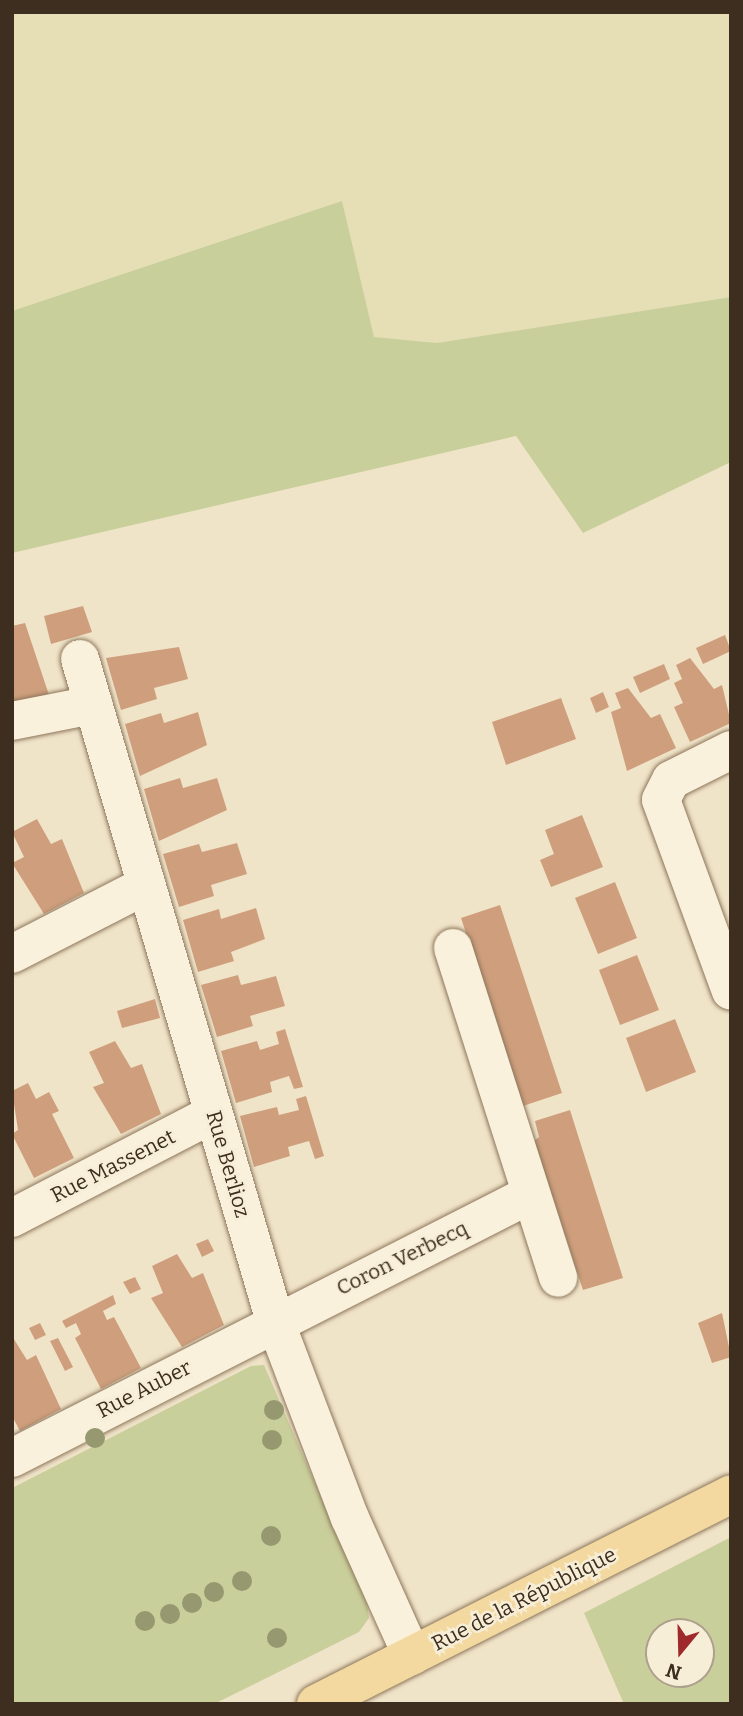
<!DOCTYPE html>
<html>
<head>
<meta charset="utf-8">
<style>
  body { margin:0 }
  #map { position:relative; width:743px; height:1716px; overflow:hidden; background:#f0e4c8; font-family:Bitter,serif }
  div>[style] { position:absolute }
  .farmland>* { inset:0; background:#e6deb5 }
  .green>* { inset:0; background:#c9cf9b }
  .building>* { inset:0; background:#cf9f7d }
  .roads { filter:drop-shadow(0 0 2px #8d765c) drop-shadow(0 0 2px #8d765c) }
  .minor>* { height:38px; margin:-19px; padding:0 19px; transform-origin:19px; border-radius:19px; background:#faf1dc }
  .major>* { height:38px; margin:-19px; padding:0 19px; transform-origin:19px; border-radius:19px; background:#f3d9a0 }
  .trees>* { width:20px; height:20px; margin:-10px; border-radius:50%; background:#96986f }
  span { translate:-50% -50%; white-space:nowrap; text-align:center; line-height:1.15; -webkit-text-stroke:5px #f7eed8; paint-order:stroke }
  .street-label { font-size:21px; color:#3d2e20 }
  .frame { position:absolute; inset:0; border:14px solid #3d2e20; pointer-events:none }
  .north { position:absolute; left:645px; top:1618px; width:70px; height:70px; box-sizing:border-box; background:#f7eed8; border:2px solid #ada18e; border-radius:50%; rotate:199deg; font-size:19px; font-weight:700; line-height:28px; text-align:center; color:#3d2e20 }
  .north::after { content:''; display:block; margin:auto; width:24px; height:32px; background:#9e2a2b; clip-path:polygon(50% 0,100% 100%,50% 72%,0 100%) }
</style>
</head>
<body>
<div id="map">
  <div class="farmland">
    <i style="clip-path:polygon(12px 12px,731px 12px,731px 297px,437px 343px,374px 337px,342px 201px,12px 311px)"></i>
  </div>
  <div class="green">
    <i style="clip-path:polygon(342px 201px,374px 337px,437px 343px,731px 297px,731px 462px,583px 533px,516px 436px,12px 553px,12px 311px)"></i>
    <i style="clip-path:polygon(264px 1365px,367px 1604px,369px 1618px,359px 1632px,214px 1704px,12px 1704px,12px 1488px,251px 1366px)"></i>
    <i style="clip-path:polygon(evenodd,731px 1537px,731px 1704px,624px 1704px,584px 1613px,731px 1537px,659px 1632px,701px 1632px,701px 1674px,659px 1674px,659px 1632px)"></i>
  </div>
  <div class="building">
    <i style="clip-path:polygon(83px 606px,92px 632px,51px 644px,44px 616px)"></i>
    <i style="clip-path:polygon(25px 623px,49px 695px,12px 702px,12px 626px)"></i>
    <i style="clip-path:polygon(725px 635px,731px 651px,703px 664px,696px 648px)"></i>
    <i style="clip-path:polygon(179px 647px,188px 679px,154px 688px,157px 699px,121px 710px,106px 658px)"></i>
    <i style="clip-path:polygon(690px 658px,714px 689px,722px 685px,731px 723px,690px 742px,674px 707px,683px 703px,674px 683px,682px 679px,676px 665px)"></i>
    <i style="clip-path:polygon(664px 664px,670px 679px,640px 693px,633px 677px)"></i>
    <i style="clip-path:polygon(628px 688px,651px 718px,660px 714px,676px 748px,627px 771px,611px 712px,621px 708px,615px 693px)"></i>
    <i style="clip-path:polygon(603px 692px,609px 707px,596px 713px,590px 698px)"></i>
    <i style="clip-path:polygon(561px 698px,576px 739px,506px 765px,492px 722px)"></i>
    <i style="clip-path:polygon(198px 712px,207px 745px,140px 776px,125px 724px,161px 713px,164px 723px)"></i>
    <i style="clip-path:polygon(180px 778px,183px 788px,217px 778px,227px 810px,159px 841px,144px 789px)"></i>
    <i style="clip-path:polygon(582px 815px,603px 867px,551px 887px,540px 860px,554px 854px,545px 830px)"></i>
    <i style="clip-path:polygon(37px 819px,51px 844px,62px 839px,84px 893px,44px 914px,12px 863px,24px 857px,12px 832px)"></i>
    <i style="clip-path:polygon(237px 843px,247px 874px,211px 885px,214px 896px,179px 907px,163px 854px,199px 844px,202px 852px)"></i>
    <i style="clip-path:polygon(615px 882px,637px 938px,598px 954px,575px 898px)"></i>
    <i style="clip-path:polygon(500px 905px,562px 1093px,523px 1106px,461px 918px)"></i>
    <i style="clip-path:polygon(256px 908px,265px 939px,231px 952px,234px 961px,198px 972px,183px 920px,219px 909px,221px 919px)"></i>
    <i style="clip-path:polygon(637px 955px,659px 1010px,620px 1025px,599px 970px)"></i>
    <i style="clip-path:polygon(238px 975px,241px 985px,276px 976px,285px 1006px,250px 1016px,253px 1026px,217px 1037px,201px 985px)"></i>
    <i style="clip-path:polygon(155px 999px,160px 1018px,122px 1028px,117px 1011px)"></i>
    <i style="clip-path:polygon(675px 1019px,696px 1072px,646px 1092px,626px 1038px)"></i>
    <i style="clip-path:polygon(285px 1029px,303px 1087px,294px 1089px,289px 1076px,270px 1082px,272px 1092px,236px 1103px,221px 1051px,257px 1041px,260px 1050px,279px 1044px,276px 1032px)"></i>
    <i style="clip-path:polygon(115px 1041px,131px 1068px,142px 1064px,161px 1114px,121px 1134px,93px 1087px,104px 1083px,89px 1052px)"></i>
    <i style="clip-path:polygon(28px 1083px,36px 1099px,49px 1092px,59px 1111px,52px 1114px,74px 1158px,34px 1178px,12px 1134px,18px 1130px,12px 1091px)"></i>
    <i style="clip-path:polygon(306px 1096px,324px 1156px,315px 1159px,309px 1141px,288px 1147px,290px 1156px,254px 1167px,240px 1116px,277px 1107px,279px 1115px,299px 1110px,296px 1099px)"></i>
    <i style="clip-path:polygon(570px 1110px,623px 1278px,583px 1290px,534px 1141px,539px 1137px,535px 1121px)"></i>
    <i style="clip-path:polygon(208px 1239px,214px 1251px,202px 1257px,196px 1244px)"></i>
    <i style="clip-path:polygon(177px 1254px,192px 1278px,203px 1273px,224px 1325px,182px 1347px,151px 1298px,163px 1293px,152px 1266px)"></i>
    <i style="clip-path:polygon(135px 1277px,141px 1289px,130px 1294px,123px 1282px)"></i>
    <i style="clip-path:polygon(113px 1295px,116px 1304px,103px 1311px,107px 1320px,114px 1317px,141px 1368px,101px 1389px,75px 1338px,81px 1334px,76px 1323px,66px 1328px,62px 1321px)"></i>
    <i style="clip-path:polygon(722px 1313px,731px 1357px,712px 1363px,698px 1323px)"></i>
    <i style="clip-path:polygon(40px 1323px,46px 1335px,35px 1340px,29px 1328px)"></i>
    <i style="clip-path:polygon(12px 1336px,27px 1360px,36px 1355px,61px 1409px,20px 1431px,12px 1416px)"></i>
    <i style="clip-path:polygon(58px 1338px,73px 1367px,65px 1371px,50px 1341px)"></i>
  </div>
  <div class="roads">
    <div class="minor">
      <i style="left:80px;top:659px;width:690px;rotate:73.59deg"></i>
      <i style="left:275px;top:1321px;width:211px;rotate:69.2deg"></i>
      <i style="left:350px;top:1518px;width:151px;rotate:65.8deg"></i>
      <i style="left:12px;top:721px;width:83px;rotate:-11.2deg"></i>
      <i style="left:731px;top:750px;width:67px;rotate:153.4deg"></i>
      <i style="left:671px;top:780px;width:22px;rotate:117deg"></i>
      <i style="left:661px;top:800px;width:203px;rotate:69.9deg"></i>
      <i style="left:453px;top:948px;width:346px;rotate:72.3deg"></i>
      <i style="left:12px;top:954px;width:151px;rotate:-27.2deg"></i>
      <i style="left:12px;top:1218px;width:226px;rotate:-27.4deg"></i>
      <i style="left:12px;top:1458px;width:580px;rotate:-26.96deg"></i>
    </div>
    <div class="major">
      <i style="left:316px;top:1704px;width:465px;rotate:-26.8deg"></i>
    </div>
  </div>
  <div class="trees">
    <i style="left:274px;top:1410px"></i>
    <i style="left:95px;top:1438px"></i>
    <i style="left:272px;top:1440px"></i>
    <i style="left:271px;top:1536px"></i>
    <i style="left:242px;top:1581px"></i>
    <i style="left:214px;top:1592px"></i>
    <i style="left:192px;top:1603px"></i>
    <i style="left:170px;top:1614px"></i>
    <i style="left:145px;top:1621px"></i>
    <i style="left:277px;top:1638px"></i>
  </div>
  <div class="street-label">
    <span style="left:228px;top:1164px;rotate:74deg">Rue Berlioz</span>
    <span style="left:113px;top:1166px;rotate:-27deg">Rue Massenet</span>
    <span style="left:402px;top:1258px;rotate:-26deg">Coron Verbecq</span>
    <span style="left:144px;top:1389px;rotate:-27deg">Rue Auber</span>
    <span style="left:524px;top:1599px;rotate:-27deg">Rue de la République</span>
  </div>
  <div class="frame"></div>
  <div class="north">N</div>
</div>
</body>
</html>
